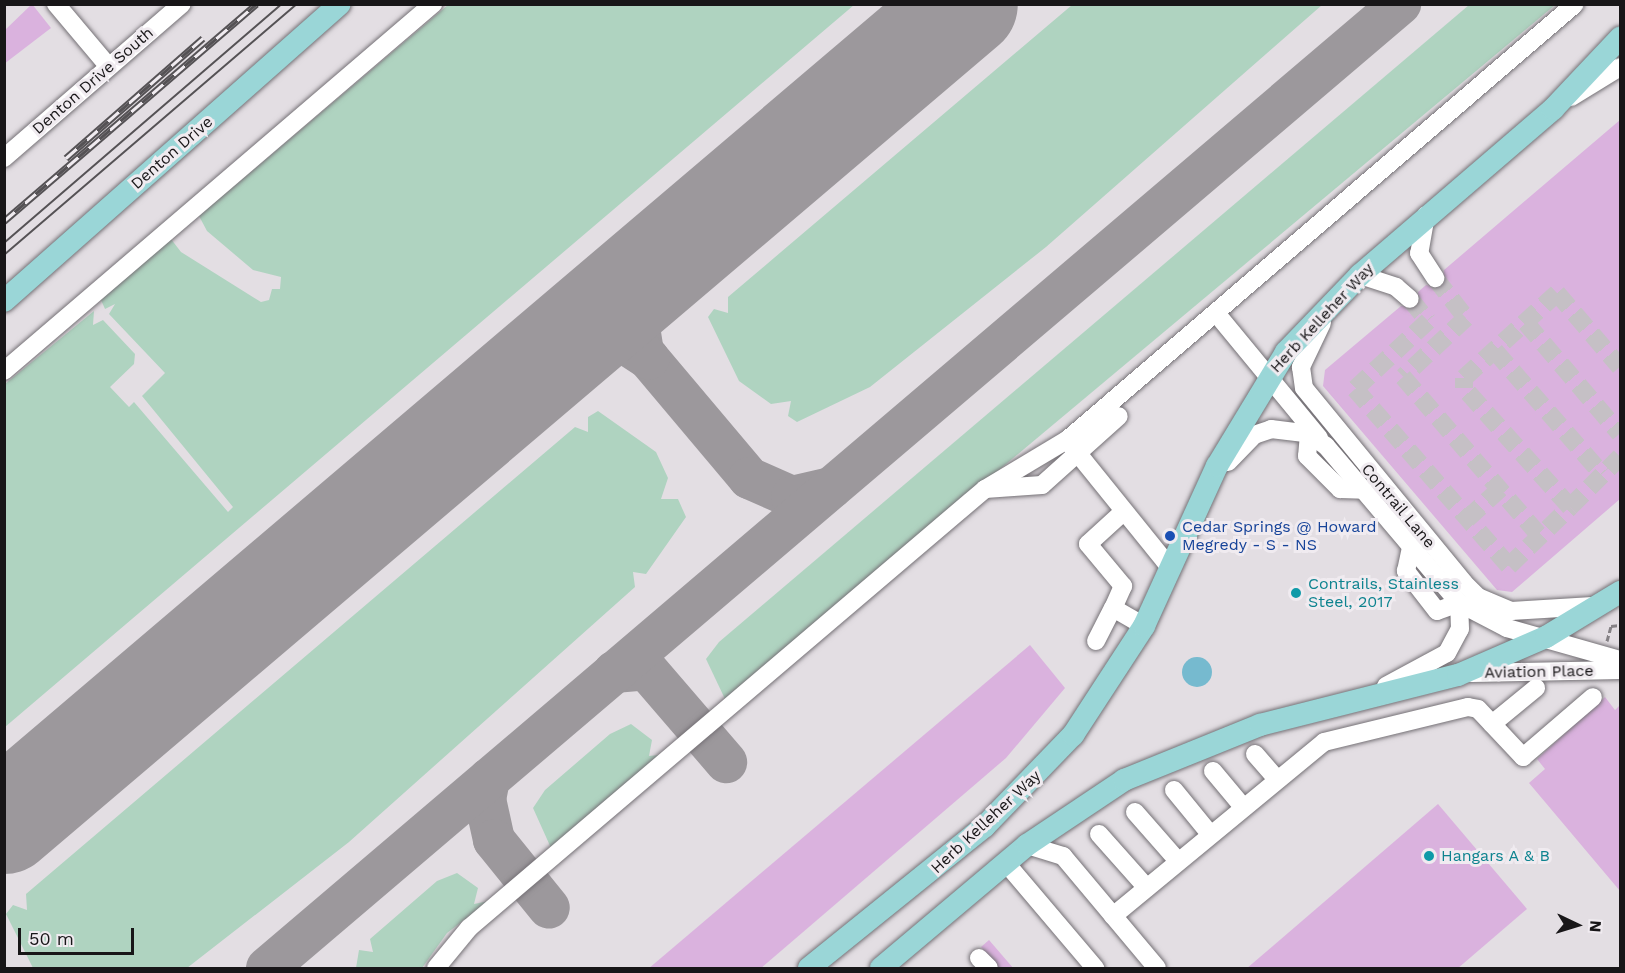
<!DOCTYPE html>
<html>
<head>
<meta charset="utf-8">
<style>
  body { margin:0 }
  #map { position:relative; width:1625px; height:973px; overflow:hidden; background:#e3dee3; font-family:"Work Sans",sans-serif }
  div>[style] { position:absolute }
  .green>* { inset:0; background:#afd3c0 }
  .water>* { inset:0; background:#76bacf }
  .round { border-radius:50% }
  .taxiway>* { height:42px; margin:-21px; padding:0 21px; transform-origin:21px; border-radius:21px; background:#9c989c }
  .runway>* { height:105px; margin:-52.5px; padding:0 52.5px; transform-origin:52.5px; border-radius:52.5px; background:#9c989c }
  .building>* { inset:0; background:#dab2de }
  .minor-tunnel>* { height:18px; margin-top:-9px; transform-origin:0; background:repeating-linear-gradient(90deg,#c5c0c5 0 18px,transparent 0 27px) }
  .path>* { height:3px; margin-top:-1.5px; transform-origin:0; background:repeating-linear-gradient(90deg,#858185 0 6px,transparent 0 9px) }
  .roads { filter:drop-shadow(0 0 2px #757176) drop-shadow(0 0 2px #757176) }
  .minor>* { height:18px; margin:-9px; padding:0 9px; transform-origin:9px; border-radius:9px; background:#fff }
  .major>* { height:22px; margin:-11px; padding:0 11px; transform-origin:11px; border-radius:11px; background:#9ad6d7 }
  .tram>* { height:1.5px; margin:-0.75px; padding:0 0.75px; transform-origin:0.75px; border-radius:0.75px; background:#555255 }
  .rail>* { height:7px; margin-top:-3.5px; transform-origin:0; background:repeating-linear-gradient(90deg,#f0ebf0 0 14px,#555255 0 28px); box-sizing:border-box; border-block:2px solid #555255 }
  .dots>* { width:16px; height:16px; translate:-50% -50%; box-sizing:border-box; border:3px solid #f0ebf0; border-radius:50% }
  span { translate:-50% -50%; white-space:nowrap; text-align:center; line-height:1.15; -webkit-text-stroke:6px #f0ebf0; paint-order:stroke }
  .street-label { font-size:16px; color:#181618 }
  .transit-label { font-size:16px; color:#164399 }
  .left { translate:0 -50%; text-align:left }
  .culture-label { font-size:16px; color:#0d838f }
  .frame { position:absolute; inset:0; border:6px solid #181618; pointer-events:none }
  .north { position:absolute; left:1547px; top:895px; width:60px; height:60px; -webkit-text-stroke:4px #f0ebf0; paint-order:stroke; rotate:94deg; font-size:16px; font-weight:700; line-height:24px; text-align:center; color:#181618 }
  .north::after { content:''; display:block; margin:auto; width:21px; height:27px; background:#181618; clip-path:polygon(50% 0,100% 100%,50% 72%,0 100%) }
  .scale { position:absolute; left:18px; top:928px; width:116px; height:27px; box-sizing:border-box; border:3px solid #181618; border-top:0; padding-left:8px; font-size:18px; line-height:21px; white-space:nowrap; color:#181618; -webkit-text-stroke:4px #f0ebf0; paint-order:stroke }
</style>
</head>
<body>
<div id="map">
  <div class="green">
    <i style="clip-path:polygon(448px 5px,854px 5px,5px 727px,5px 384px,94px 311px,93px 325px,103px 320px,135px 354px,134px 364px,110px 387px,129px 407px,134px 402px,228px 512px,233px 507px,142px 396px,165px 373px,109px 314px,115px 304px,105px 309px,101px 300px,171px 239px,181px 252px,261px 302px,269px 300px,272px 289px,280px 289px,281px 277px,253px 270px,207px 231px,199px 216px)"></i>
    <i style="clip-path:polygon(1072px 5px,1322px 5px,1046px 247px,870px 387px,797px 422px,788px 416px,791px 401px,771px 404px,739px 381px,708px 317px,714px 309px,728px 313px,728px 297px)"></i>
    <i style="clip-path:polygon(1469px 5px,1555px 5px,725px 699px,706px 659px,719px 642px)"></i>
    <i style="clip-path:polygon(598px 411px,656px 452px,668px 478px,661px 499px,678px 499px,686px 517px,646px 574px,633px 572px,635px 587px,349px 842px,187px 968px,33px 968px,6px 914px,13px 905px,27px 910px,26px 894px,575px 427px,588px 432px,588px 417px)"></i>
    <i style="clip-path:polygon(631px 724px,652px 740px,649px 756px,659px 755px,551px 848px,533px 808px,545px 790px,610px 734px)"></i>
    <i style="clip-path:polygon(457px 873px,478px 888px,474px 904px,489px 901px,447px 933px,422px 968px,356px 968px,359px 950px,373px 952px,370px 939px,437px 881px)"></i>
  </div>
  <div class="water">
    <i class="round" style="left:1182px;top:657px;width:30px;height:30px"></i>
  </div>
  <div class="taxiway">
    <i style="left:647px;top:275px;width:35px;rotate:108deg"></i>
    <i style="left:636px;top:308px;width:45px;rotate:81deg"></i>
    <i style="left:643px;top:352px;width:165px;rotate:49.9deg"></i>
    <i style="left:749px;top:478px;width:47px;rotate:23.8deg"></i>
    <i style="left:792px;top:497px;width:40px;rotate:-13deg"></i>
    <i style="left:558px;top:351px;width:23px;rotate:-25deg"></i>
    <i style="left:579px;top:341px;width:27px;rotate:-4deg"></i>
    <i style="left:606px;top:339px;width:21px;rotate:14deg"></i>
    <i style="left:626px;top:344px;width:27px;rotate:33deg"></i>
    <i style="left:614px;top:672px;width:32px;rotate:-5deg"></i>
    <i style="left:646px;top:669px;width:123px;rotate:49.3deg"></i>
    <i style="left:489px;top:779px;width:20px;rotate:101deg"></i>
    <i style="left:485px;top:799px;width:42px;rotate:77.6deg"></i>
    <i style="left:494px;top:840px;width:87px;rotate:51deg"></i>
    <i style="left:267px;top:968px;width:1488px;rotate:-40.39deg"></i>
  </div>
  <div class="runway">
    <i style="left:4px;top:821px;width:1261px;rotate:-40.37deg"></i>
  </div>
  <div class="building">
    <i style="clip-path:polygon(32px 4px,51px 28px,4px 64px,4px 31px)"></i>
    <i style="clip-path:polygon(1620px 120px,1620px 499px,1512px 592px,1497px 590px,1323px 386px,1325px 370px,1401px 306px,1418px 307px,1418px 292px,1426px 285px,1442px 287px,1444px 270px)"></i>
    <i style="clip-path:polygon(1030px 645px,1065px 688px,1006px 758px,760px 969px,648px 969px)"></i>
    <i style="clip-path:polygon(1605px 697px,1615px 710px,1620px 705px,1620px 891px,1529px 783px,1545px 769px,1537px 759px)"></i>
    <i style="clip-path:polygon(1438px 804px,1527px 909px,1457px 969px,1246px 969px)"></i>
    <i style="clip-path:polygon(989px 940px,1014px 969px,1000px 969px,981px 947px)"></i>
  </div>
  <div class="minor-tunnel">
    <i style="left:1435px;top:278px;width:51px;rotate:52.2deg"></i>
    <i style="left:1466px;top:318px;width:86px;rotate:136.9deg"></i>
    <i style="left:1403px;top:377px;width:210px;rotate:49.3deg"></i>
    <i style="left:1410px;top:299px;width:28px;rotate:51deg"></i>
    <i style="left:1428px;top:321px;width:100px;rotate:137deg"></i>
    <i style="left:1355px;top:389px;width:235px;rotate:49deg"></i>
    <i style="left:1509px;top:566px;width:85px;rotate:-44deg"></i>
    <i style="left:1570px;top:507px;width:159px;rotate:-131.7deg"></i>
    <i style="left:1464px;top:388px;width:10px;rotate:-90deg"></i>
    <i style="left:1464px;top:378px;width:126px;rotate:-42.4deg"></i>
    <i style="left:1557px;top:293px;width:97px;rotate:49.6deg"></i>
    <i style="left:1526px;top:323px;width:145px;rotate:49.7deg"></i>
    <i style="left:1495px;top:351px;width:163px;rotate:49deg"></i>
    <i style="left:1570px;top:507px;width:71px;rotate:-45deg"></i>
    <i style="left:1467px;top:519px;width:45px;rotate:-42.3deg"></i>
  </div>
  <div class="path">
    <i style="left:1607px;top:641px;width:16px;rotate:-75deg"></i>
    <i style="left:1611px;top:626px;width:9px;rotate:-6deg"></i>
  </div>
  <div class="roads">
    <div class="minor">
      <i style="left:56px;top:4px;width:82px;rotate:49.9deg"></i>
      <i style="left:1571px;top:97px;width:57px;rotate:-31.5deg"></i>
      <i style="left:4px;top:158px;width:235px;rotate:-40.9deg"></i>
      <i style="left:1426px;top:215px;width:39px;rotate:100deg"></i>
      <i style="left:1419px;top:253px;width:30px;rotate:57deg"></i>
      <i style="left:1360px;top:275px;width:38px;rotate:18deg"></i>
      <i style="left:1396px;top:287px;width:18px;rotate:41deg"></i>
      <i style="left:1216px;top:313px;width:162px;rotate:50.5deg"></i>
      <i style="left:1322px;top:323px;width:49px;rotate:115.5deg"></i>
      <i style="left:1301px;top:367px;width:21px;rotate:82deg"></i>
      <i style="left:1304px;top:388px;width:252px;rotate:50.6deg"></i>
      <i style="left:1464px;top:583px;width:20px;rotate:45deg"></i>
      <i style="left:1478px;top:597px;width:36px;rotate:23deg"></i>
      <i style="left:1511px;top:611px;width:82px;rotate:-3.5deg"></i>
      <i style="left:4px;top:371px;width:565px;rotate:-40.55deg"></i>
      <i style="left:1309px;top:434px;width:22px;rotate:95deg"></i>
      <i style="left:1307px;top:456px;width:47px;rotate:45deg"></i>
      <i style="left:1340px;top:489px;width:24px;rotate:2deg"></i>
      <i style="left:1067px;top:440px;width:166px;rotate:51.1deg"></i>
      <i style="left:1228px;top:462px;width:37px;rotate:-46deg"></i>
      <i style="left:1254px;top:435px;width:18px;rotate:-19deg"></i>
      <i style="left:1271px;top:429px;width:38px;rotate:7deg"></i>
      <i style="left:1309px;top:434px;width:21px;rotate:35deg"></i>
      <i style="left:1326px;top:446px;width:206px;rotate:49.7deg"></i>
      <i style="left:1459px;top:603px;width:54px;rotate:27.5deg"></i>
      <i style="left:1507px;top:628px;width:117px;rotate:15.8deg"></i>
      <i style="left:985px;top:489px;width:57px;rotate:-4deg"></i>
      <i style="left:1042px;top:485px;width:103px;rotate:-41.9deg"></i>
      <i style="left:1122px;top:513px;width:46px;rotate:137.6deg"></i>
      <i style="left:1088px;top:544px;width:55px;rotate:50.2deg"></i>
      <i style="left:1123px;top:586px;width:24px;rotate:114deg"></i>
      <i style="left:1113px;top:608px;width:36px;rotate:30deg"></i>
      <i style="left:1096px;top:641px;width:37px;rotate:-63deg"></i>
      <i style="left:1472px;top:673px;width:148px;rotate:-1.2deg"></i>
      <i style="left:1386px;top:686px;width:69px;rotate:-28.4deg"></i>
      <i style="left:1447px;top:653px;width:27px;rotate:-62deg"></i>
      <i style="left:1460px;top:629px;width:26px;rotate:-92deg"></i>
      <i style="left:1459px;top:603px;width:23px;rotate:160deg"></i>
      <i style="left:1437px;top:611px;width:51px;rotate:-127.8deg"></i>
      <i style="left:1406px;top:571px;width:25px;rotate:-78deg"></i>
      <i style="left:1492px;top:724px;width:57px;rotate:-39.3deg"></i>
      <i style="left:1255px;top:754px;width:33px;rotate:49deg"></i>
      <i style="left:1213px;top:771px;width:47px;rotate:50.2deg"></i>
      <i style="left:1174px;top:790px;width:57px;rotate:50.7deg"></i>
      <i style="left:1135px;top:812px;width:65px;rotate:48.7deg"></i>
      <i style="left:1099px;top:834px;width:72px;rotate:48.4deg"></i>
      <i style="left:1027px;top:845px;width:38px;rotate:17deg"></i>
      <i style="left:1063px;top:856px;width:146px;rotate:50deg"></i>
      <i style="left:1006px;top:863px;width:138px;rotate:49.7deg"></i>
      <i style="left:1113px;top:916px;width:273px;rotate:-39.5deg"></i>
      <i style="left:1324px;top:742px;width:148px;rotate:-13.7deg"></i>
      <i style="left:1468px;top:707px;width:10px;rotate:11deg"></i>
      <i style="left:1478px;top:709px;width:66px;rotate:46.8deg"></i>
      <i style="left:1523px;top:757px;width:92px;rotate:-40.6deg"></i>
      <i style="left:979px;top:958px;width:14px;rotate:45deg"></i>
      <i style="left:436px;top:968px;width:52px;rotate:-50.5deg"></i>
      <i style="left:469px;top:928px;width:677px;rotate:-40.39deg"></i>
      <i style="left:985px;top:489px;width:96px;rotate:-30.9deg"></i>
      <i style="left:1067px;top:440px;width:669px;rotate:-40.64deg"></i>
    </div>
    <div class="major">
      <i style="left:4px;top:301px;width:448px;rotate:-41.5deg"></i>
      <i style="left:809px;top:968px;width:226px;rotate:-38.9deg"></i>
      <i style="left:985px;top:826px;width:127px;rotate:-46deg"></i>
      <i style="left:1073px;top:735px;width:130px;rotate:-56.9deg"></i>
      <i style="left:1144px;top:626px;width:176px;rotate:-65.5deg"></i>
      <i style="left:1217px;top:466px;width:133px;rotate:-58.8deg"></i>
      <i style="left:1286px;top:352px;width:107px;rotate:-46.1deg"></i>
      <i style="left:1360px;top:275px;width:255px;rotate:-40.7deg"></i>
      <i style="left:1553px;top:109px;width:98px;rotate:-46.7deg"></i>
      <i style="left:881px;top:968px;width:191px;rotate:-40.1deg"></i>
      <i style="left:1027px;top:845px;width:117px;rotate:-33.8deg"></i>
      <i style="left:1124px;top:780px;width:147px;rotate:-22deg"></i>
      <i style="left:1260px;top:725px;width:204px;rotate:-14.2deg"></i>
      <i style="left:1458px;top:675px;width:96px;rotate:-23.4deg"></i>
      <i style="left:1546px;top:637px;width:87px;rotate:-31.3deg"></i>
    </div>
  </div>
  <div class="tram">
    <i style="left:4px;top:243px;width:367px;rotate:-40.7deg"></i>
    <i style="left:4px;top:255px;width:386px;rotate:-40.6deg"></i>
  </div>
  <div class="rail">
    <i style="left:66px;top:158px;width:182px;rotate:-41.2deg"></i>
    <i style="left:4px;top:221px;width:333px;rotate:-40.7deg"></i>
  </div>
  <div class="dots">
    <i style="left:1170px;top:536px;background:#1a4fb4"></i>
    <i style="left:1296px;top:593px;background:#0f9aa8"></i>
    <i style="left:1429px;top:856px;background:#0f9aa8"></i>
  </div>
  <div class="street-label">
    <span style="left:93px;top:81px;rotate:-41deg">Denton Drive South</span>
    <span style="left:172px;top:153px;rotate:-41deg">Denton Drive</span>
    <span style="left:1322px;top:318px;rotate:-47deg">Herb Kelleher Way</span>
    <span style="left:1398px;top:506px;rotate:50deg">Contrail Lane</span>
    <span style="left:1539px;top:672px;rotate:-1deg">Aviation Place</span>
    <span style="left:986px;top:822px;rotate:-43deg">Herb Kelleher Way</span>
  </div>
  <div class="transit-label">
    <span class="left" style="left:1182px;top:536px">Cedar Springs @ Howard<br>Megredy - S - NS</span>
  </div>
  <div class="culture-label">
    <span class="left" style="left:1308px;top:593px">Contrails, Stainless<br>Steel, 2017</span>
    <span class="left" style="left:1441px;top:856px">Hangars A &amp; B</span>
  </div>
  <div class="frame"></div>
  <div class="north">N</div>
  <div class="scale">50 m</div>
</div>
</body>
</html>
